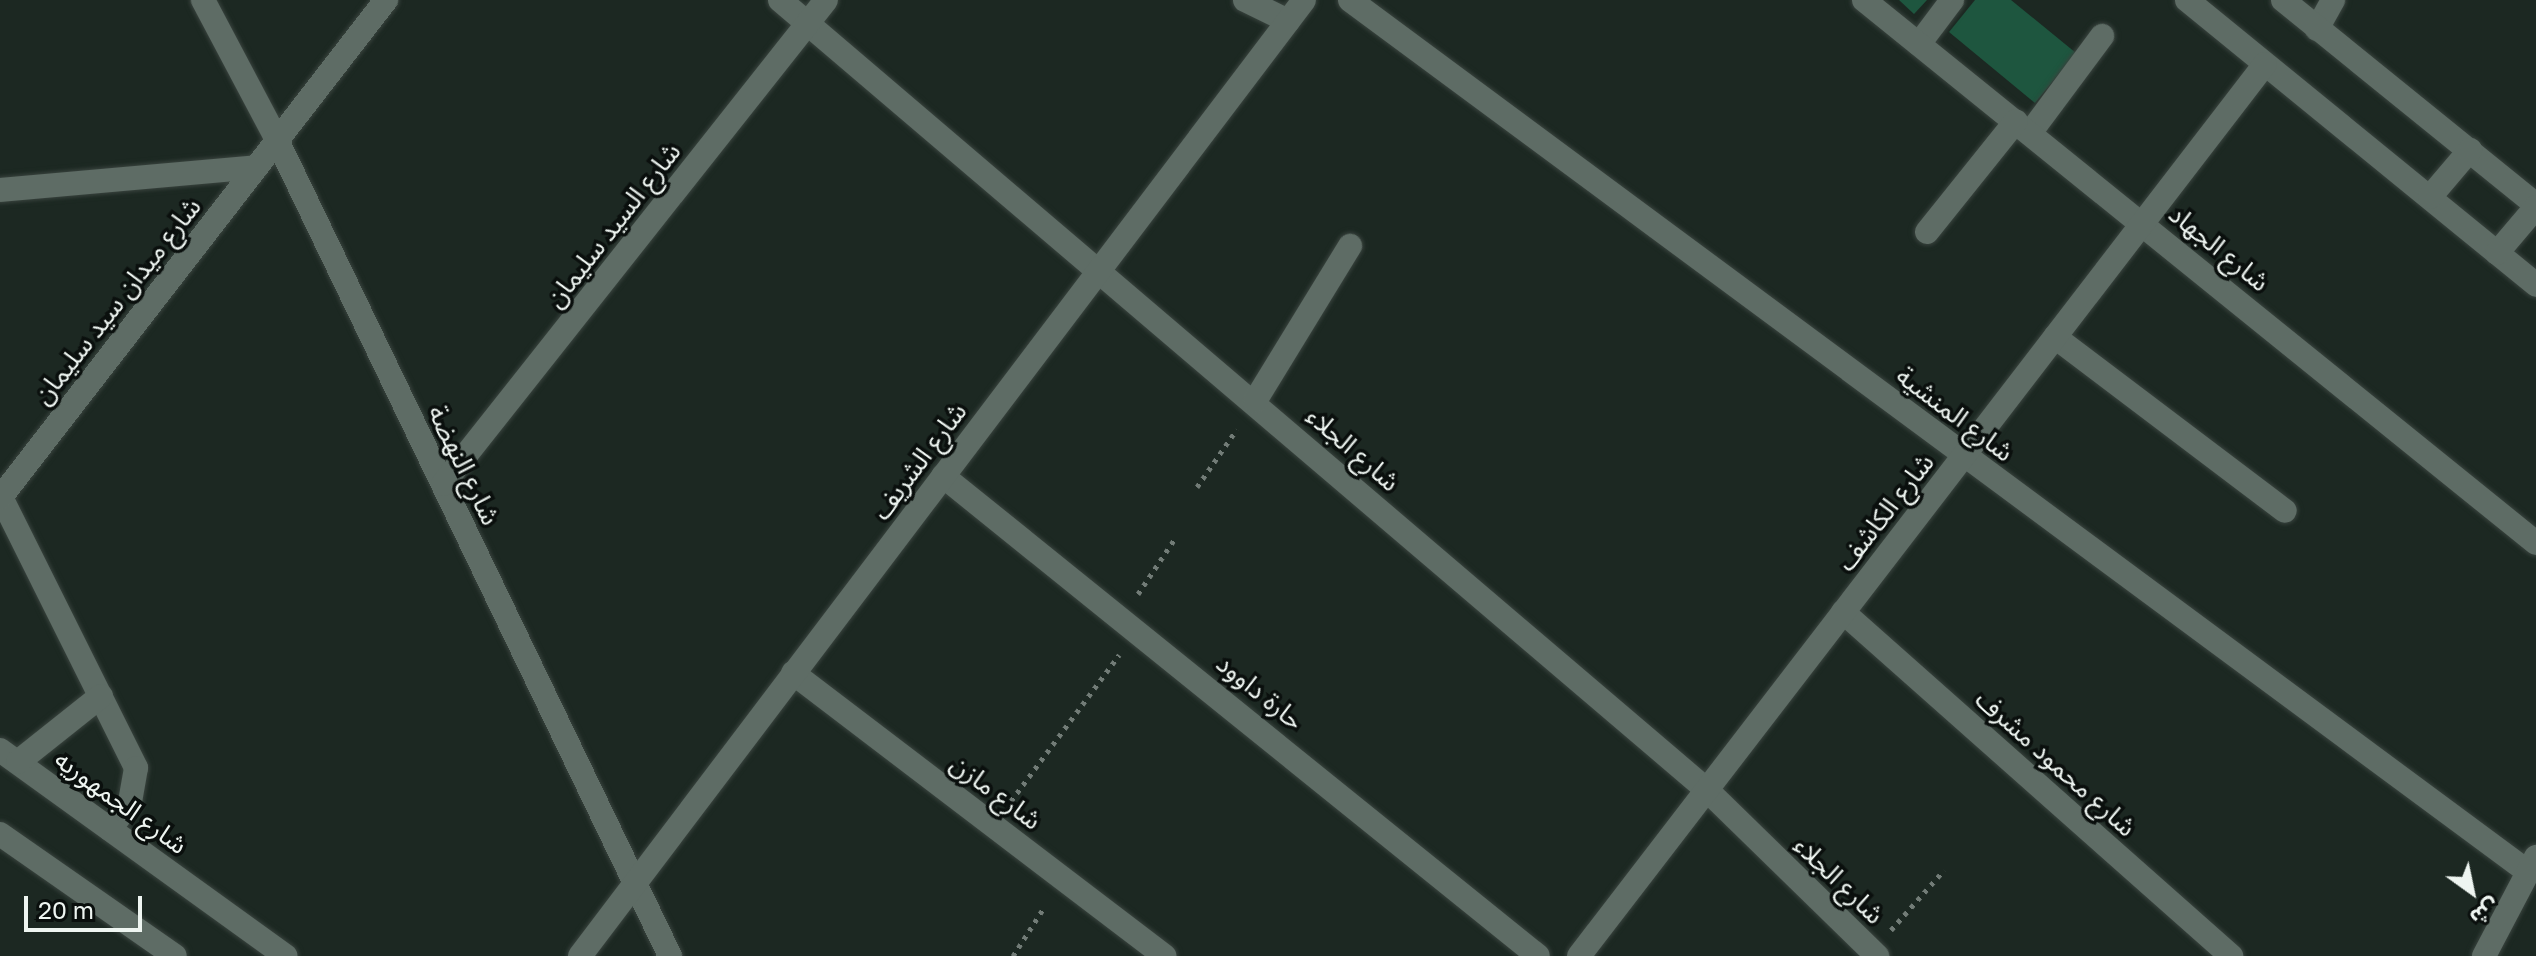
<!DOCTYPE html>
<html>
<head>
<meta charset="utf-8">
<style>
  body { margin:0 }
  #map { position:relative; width:2536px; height:956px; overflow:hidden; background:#1c2822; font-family:"Golos Text","Noto Sans Arabic",sans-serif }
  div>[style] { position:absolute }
  .building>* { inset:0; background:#1e563f }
  .path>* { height:5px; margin-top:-2.5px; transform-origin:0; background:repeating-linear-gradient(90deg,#727c77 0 4px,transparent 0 10px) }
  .roads { filter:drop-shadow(0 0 2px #39433e) drop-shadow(0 0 2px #39433e) }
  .lane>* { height:24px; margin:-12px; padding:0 12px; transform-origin:12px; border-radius:12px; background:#5e6c65 }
  .street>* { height:24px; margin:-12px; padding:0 12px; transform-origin:12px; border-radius:12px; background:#5e6c65 }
  .secondary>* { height:24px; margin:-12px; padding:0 12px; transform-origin:12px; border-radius:12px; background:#5e6c65 }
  span { translate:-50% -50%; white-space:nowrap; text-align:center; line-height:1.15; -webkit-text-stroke:7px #0a0f0d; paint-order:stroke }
  .street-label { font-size:26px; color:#eef5f1 }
  .north { position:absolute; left:2432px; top:852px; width:80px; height:80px; -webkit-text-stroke:6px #0a0f0d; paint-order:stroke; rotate:147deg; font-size:22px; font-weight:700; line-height:32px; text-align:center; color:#eef5f1 }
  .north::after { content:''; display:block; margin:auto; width:28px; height:36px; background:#eef5f1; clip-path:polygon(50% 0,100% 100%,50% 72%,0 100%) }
  .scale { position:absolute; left:24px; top:896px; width:118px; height:36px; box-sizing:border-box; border:4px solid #eef5f1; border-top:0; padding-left:10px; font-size:24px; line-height:28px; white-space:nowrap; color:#eef5f1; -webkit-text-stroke:6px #0a0f0d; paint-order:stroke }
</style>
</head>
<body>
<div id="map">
  <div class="building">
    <i style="clip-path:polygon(1899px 0,1927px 0,1914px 14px)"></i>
    <i style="clip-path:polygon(1975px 0,2011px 0,2076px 53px,2035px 103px,1949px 32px)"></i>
  </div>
  <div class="path">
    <i style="left:1197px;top:487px;width:70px;rotate:-55.4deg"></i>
    <i style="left:1138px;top:594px;width:65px;rotate:-56.3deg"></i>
    <i style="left:1011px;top:801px;width:182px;rotate:-53.5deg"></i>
    <i style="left:1891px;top:930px;width:80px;rotate:-48.5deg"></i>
    <i style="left:1013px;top:956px;width:59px;rotate:-57.4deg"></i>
  </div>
  <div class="roads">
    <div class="lane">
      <i style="left:2317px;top:29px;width:33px;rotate:-61deg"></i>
      <i style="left:1919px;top:44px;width:55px;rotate:-53.1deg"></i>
      <i style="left:2030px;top:133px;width:121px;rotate:-53.4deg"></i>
    </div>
    <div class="street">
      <i style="left:203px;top:0;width:158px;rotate:62.1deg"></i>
      <i style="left:277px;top:140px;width:906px;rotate:64.28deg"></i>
      <i style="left:780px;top:0;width:1218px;rotate:40.44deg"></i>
      <i style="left:1707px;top:790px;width:238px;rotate:44.3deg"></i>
      <i style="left:1245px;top:0;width:48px;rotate:26deg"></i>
      <i style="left:1350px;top:0;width:1466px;rotate:36.51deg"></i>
      <i style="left:1864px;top:0;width:864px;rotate:38.94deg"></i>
      <i style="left:2187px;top:0;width:451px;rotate:39.2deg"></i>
      <i style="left:2283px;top:0;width:326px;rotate:39deg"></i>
      <i style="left:0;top:190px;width:257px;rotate:-5.1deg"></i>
      <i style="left:2430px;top:197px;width:62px;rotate:-49.6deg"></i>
      <i style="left:1927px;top:232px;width:142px;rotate:-51.3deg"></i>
      <i style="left:2497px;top:253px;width:60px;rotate:-49.7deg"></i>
      <i style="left:2055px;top:337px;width:288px;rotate:37.1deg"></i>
      <i style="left:1255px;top:401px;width:182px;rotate:-58.5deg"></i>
      <i style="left:943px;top:476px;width:764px;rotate:38.89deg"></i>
      <i style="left:443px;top:484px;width:617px;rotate:-51.64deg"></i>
      <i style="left:0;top:495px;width:305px;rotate:63.5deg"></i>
      <i style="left:136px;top:768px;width:36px;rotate:100deg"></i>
      <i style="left:130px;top:803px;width:33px;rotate:128deg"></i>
      <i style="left:1px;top:497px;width:629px;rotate:-52.24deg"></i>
      <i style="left:1843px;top:612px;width:519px;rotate:41.56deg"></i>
      <i style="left:793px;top:673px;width:467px;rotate:37.3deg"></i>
      <i style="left:580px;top:956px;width:1199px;rotate:-52.86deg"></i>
      <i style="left:1579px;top:956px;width:1125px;rotate:-52.44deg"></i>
      <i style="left:2484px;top:956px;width:112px;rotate:-62.3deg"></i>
    </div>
    <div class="secondary">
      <i style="left:0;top:750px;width:352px;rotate:35.8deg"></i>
      <i style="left:18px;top:762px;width:106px;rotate:-38.5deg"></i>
      <i style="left:0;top:834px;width:213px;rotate:34.9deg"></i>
    </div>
  </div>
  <div class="street-label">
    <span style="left:613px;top:225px;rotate:-52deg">شارع السيد سليمان</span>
    <span style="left:2219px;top:248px;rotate:39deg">شارع الجهاد</span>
    <span style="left:117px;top:301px;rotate:-52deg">شارع ميدان سيد سليمان</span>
    <span style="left:1955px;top:414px;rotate:37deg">شارع المنشية</span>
    <span style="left:1353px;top:449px;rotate:41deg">شارع الجلاء</span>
    <span style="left:919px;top:461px;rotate:-53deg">شارع الشريف</span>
    <span style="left:464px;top:465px;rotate:64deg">شارع النهضة</span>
    <span style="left:1885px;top:512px;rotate:-52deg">شارع الكاشف</span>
    <span style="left:1260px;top:692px;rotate:39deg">حارة داوود</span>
    <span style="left:2056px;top:763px;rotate:42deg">شارع محمود مشرف</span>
    <span style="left:996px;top:792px;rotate:37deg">شارع مازن</span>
    <span style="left:121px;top:802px;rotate:36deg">شارع الجمهوريه</span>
    <span style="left:1839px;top:880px;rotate:44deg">شارع الجلاء</span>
  </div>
  <div class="north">ش</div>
  <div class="scale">20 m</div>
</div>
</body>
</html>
